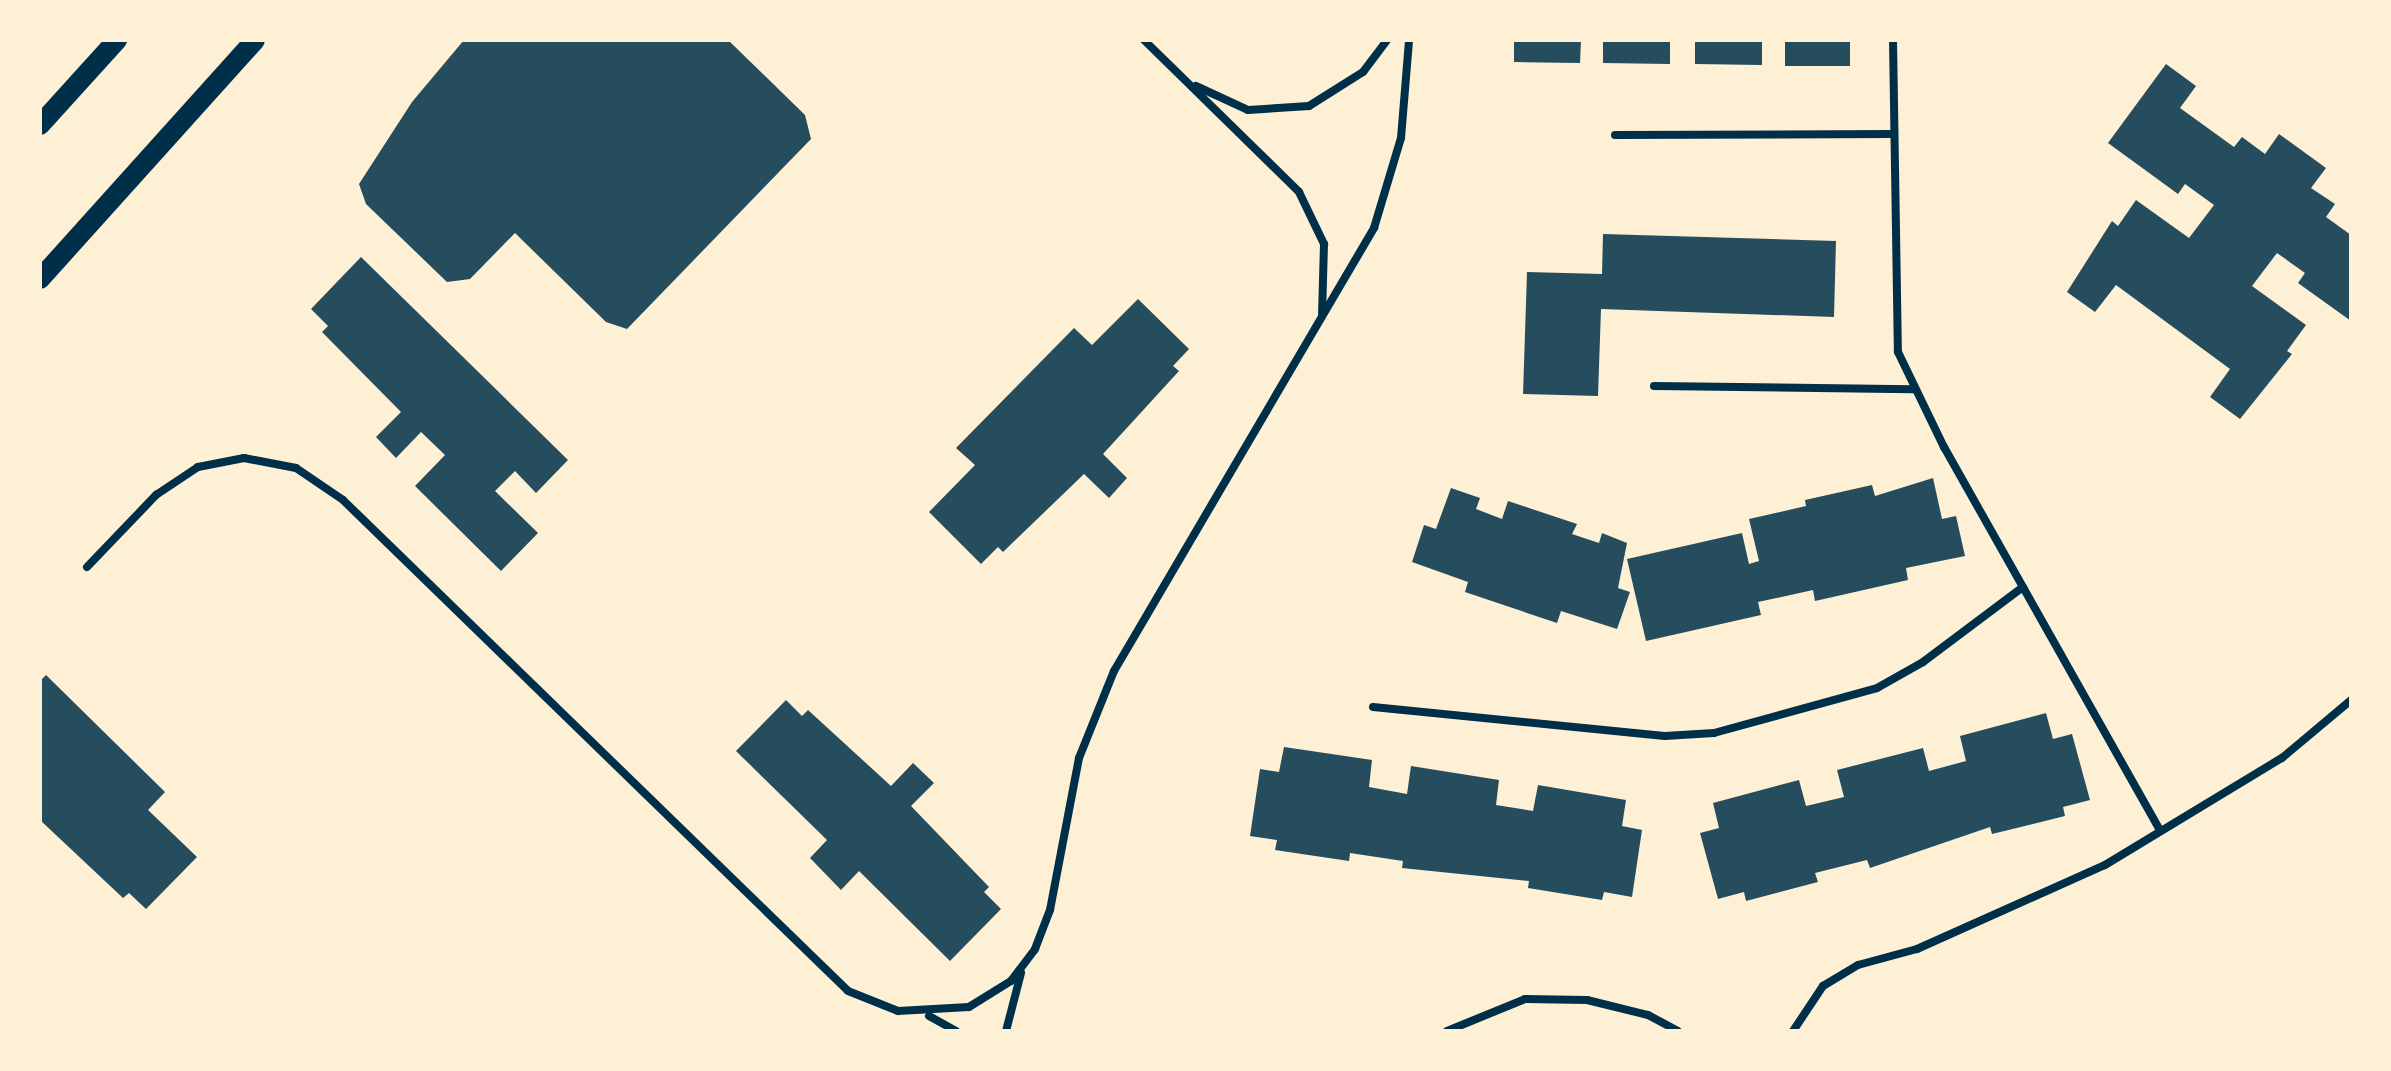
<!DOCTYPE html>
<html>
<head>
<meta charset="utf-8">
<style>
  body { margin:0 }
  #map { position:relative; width:2391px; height:1071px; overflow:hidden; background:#fdf0d5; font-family:Helvetica,sans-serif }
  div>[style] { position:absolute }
  .building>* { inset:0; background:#264d5e }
  .service>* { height:8px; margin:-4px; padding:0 4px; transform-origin:4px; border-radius:4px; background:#003049 }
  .secondary>* { height:20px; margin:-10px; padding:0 10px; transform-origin:10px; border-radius:10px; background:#003049 }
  span { translate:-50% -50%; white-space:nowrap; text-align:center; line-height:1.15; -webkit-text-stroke:10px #fdf0d5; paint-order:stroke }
  .frame { position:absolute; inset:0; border:42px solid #fdf0d5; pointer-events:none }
</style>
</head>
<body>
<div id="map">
  <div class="building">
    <i style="clip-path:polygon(464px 40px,728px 40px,805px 115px,811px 139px,627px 329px,606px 322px,515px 233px,470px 279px,447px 282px,366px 204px,359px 184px,412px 102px)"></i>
    <i style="clip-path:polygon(1514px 40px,1581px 40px,1580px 63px,1514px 62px)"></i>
    <i style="clip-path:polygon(1603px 40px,1670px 40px,1670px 64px,1603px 63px)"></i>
    <i style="clip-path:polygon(1695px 40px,1762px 40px,1762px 65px,1695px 64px)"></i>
    <i style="clip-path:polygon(1785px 40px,1850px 40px,1850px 66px,1785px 66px)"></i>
    <i style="clip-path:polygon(2166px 64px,2196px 86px,2180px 108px,2234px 147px,2242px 137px,2265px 154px,2279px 134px,2326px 168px,2311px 188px,2335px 204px,2326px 217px,2351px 235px,2351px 321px,2298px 283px,2305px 273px,2277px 253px,2252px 286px,2306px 325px,2287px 351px,2292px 354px,2240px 419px,2210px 397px,2230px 369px,2116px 285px,2095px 312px,2067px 292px,2112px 221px,2118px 226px,2136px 200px,2189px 238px,2214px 205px,2185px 184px,2178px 194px,2108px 143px)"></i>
    <i style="clip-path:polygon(1603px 234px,1836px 241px,1834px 317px,1601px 309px,1598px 396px,1523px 394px,1527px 272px,1602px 274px)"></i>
    <i style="clip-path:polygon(361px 257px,568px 460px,536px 493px,515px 471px,495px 491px,538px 533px,501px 571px,415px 486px,445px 455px,421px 432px,396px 458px,376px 437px,401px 412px,322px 332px,328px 326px,311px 309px)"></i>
    <i style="clip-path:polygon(1138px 299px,1189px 349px,1173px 366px,1179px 371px,1103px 454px,1127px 478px,1109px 498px,1084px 474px,1003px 552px,998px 547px,981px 564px,929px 512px,975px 465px,956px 448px,1074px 328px,1092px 345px)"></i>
    <i style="clip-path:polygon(1933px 478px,1942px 519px,1956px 516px,1965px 556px,1906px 568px,1908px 580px,1815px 601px,1813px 590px,1758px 602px,1761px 615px,1646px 641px,1627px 559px,1742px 533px,1749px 564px,1759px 561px,1749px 519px,1806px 506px,1805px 500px,1872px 485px,1875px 496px)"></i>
    <i style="clip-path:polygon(1451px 488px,1480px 498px,1476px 509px,1502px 519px,1508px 501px,1577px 524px,1572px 534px,1599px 543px,1602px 533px,1627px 543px,1618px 588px,1630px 592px,1617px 629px,1561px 611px,1557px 623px,1465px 592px,1468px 582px,1412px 562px,1424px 525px,1436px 529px)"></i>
    <i style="clip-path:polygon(46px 675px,165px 792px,148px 810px,197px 857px,146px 909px,129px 893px,123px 898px,40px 820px,40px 681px)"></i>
    <i style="clip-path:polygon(786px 700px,802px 716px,808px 710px,891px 786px,913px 763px,934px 783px,911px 806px,989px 887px,984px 892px,1001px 909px,950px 961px,859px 871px,841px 890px,810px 858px,827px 840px,736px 751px)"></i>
    <i style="clip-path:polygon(2046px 713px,2053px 739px,2072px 734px,2090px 800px,2063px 807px,2065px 816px,1992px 834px,1990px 827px,1870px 868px,1867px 860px,1815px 873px,1818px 882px,1746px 901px,1744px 892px,1718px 899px,1700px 833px,1719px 828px,1713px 803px,1799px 780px,1806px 806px,1844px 797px,1837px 770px,1923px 748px,1929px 771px,1966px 761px,1960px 736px)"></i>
    <i style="clip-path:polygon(1284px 747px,1372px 760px,1369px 787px,1407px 794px,1411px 766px,1499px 780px,1496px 805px,1533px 811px,1538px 785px,1626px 800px,1622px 826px,1642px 830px,1632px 897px,1604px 892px,1602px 900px,1528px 888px,1529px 881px,1402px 868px,1403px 861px,1350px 853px,1349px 861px,1275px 850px,1277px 840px,1250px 836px,1260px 769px,1279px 772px)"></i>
  </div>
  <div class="service">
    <i style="left:1144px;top:40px;width:217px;rotate:44.4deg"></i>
    <i style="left:1299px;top:192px;width:58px;rotate:64.3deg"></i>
    <i style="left:1324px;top:244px;width:70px;rotate:91.6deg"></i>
    <i style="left:1893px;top:40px;width:312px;rotate:89.1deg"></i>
    <i style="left:1898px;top:352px;width:106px;rotate:64.2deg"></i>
    <i style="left:1944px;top:447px;width:440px;rotate:60.6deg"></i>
    <i style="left:1196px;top:86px;width:57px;rotate:24.8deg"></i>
    <i style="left:1248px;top:110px;width:61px;rotate:-3.8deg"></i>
    <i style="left:1309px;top:106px;width:64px;rotate:-32.2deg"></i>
    <i style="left:1363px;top:72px;width:40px;rotate:-53deg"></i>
    <i style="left:1615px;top:135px;width:279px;rotate:-0.2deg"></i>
    <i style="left:1654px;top:386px;width:259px;rotate:0.7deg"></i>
    <i style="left:87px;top:567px;width:100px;rotate:-46.2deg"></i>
    <i style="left:156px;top:495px;width:50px;rotate:-33.7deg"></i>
    <i style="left:198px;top:467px;width:47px;rotate:-11.1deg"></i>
    <i style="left:244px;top:458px;width:53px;rotate:10.9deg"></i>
    <i style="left:296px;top:468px;width:57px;rotate:34.2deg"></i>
    <i style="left:343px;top:500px;width:704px;rotate:44.19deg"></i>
    <i style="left:848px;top:991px;width:54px;rotate:21.8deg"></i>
    <i style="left:898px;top:1011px;width:71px;rotate:-3.2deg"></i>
    <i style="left:969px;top:1007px;width:49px;rotate:-31.8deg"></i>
    <i style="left:1011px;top:981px;width:40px;rotate:-53deg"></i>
    <i style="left:1035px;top:949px;width:42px;rotate:-69deg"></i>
    <i style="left:1050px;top:910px;width:155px;rotate:-79.2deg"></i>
    <i style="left:1079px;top:758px;width:94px;rotate:-68.1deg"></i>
    <i style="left:1114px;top:671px;width:514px;rotate:-59.59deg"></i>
    <i style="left:1374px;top:228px;width:94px;rotate:-73.3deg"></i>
    <i style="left:1401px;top:138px;width:98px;rotate:-85.3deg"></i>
    <i style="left:1373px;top:707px;width:293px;rotate:5.7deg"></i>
    <i style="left:1665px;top:736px;width:49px;rotate:-3.5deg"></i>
    <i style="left:1714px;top:733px;width:169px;rotate:-15.4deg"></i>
    <i style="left:1877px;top:688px;width:53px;rotate:-29.5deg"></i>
    <i style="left:1923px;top:662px;width:125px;rotate:-36.9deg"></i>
    <i style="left:929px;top:1016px;width:31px;rotate:29deg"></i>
    <i style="left:1006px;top:1031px;width:60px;rotate:-75.5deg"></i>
    <i style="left:1447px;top:1031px;width:84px;rotate:-22.3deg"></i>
    <i style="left:1525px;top:999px;width:62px;rotate:0.9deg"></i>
    <i style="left:1587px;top:1000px;width:63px;rotate:13.8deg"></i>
    <i style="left:1648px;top:1015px;width:34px;rotate:28deg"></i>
    <i style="left:1793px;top:1031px;width:54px;rotate:-56.3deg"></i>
    <i style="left:1823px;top:986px;width:41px;rotate:-31deg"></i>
    <i style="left:1858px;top:965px;width:61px;rotate:-15.2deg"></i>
    <i style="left:1917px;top:949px;width:206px;rotate:-24.1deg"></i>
    <i style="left:2105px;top:865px;width:207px;rotate:-31.2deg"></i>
    <i style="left:2282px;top:758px;width:90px;rotate:-40deg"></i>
  </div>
  <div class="secondary">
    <i style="left:40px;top:125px;width:115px;rotate:-47.8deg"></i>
    <i style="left:40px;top:279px;width:321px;rotate:-48deg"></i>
  </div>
  <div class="frame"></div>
</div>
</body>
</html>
